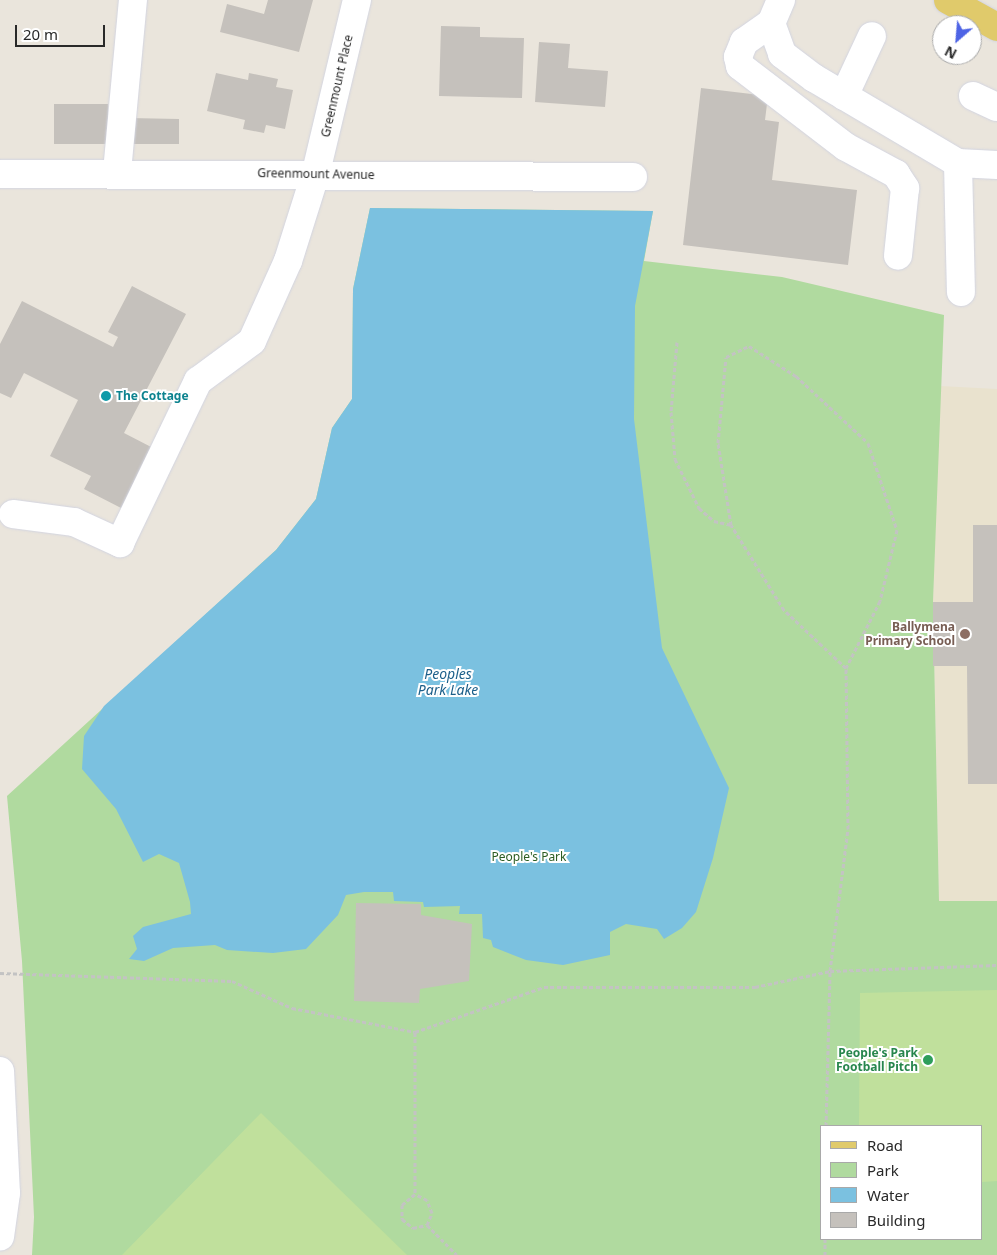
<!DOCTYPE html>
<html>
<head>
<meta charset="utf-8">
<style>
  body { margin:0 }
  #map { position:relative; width:997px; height:1255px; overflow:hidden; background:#eae5dc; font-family:"Noto Sans",sans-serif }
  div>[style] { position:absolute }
  .education>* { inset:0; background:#e9e2ce }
  .green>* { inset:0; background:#b0da9f }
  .pitch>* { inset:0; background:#c0e09c }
  .water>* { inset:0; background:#7bc1e0 }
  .building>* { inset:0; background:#c5c1bc }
  .path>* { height:3px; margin-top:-1.5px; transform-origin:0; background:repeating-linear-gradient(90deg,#c3c3c3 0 4px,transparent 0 6.5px) }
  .roads { filter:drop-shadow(0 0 1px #d2d4e0) drop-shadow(0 0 1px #d2d4e0) }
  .minor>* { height:28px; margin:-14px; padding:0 14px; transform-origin:14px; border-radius:14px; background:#fff }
  .major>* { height:28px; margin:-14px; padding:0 14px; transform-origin:14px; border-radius:14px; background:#e0ca6b }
  .dots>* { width:14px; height:14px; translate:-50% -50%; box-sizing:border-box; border:2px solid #fff; border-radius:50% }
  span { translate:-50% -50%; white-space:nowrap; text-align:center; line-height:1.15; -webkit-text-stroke:4px #fff; paint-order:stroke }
  .street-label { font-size:12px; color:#292929 }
  .culture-label { font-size:12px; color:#0d838f; font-weight:700 }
  .left { translate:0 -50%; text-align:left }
  .education-label { font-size:12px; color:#785e54; font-weight:700 }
  .right { translate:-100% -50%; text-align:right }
  .park-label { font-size:12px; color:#2c5d22 }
  .leisure-label { font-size:12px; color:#27864d; font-weight:700 }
  .water-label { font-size:14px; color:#1c5f8a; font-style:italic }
  .legend { position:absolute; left:820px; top:1125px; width:162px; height:115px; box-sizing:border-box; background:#fff; border:1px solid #a9a9a9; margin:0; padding:6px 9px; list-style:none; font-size:15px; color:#292929 }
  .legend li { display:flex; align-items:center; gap:10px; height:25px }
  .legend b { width:25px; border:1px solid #a9a9a9 }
  .north { position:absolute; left:932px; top:15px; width:50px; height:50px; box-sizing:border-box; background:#fff; border:1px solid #a9a9a9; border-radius:50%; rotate:207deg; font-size:14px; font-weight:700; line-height:20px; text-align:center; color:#292929 }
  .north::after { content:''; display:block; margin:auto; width:18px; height:22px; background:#4e64e5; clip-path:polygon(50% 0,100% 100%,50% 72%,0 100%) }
  .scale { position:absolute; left:15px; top:25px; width:90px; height:22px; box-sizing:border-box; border:2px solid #292929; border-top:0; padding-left:6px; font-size:15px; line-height:18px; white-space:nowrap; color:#292929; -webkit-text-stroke:4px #fff; paint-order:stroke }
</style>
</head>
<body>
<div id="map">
  <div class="education">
    <i style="clip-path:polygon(940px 386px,997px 389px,997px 901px,939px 902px,933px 602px)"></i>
  </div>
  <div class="green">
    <i style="clip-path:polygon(evenodd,370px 208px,653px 211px,644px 261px,782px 277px,944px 315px,933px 602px,939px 901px,997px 901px,997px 1255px,32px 1255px,34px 1217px,22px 961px,7px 796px,276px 550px,316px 499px,332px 428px,352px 399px,353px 289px,370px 208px,821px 1126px,981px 1126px,981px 1239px,821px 1239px,821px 1126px)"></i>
  </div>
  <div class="pitch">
    <i style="clip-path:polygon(997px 990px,997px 1181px,981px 1182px,981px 1126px,859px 1126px,860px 993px)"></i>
    <i style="clip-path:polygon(261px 1113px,407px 1255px,122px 1255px)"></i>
  </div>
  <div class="water">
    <i style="clip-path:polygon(370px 208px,653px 211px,635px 306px,634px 419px,662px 648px,729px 788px,713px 858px,696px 912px,682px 928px,664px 939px,657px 929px,626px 924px,610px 932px,610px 955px,563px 965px,526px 960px,493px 947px,491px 940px,483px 938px,482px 914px,459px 914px,460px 906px,424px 907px,423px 902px,394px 901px,393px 892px,364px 892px,346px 895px,338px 915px,306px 949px,273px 953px,227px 950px,215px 945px,173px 948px,144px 961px,129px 959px,137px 949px,133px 936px,143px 927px,191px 914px,190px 902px,179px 863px,159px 854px,143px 862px,116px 809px,82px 769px,84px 736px,104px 706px,276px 550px,316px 499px,332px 428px,352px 399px,353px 289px)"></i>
  </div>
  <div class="building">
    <i style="clip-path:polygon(268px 0,313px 0,299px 52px,220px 32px,227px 4px,264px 14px)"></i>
    <i style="clip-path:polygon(441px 26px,480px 27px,480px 37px,524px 38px,522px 98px,439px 96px)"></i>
    <i style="clip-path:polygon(539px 42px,570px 44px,568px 68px,608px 71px,605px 107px,535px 102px)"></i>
    <i style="clip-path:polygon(216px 73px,248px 80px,249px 73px,278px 79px,276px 87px,293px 90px,285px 129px,266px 125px,264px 133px,243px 129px,245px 120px,207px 111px)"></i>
    <i style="clip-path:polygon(701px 88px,768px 96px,765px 120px,779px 122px,772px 180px,857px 190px,848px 265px,683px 245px)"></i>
    <i style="clip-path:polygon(54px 104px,108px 104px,108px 144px,54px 144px)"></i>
    <i style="clip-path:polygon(129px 118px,179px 119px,179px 144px,129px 144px)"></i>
    <i style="clip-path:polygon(132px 286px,186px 314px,124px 433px,155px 449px,123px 509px,84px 489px,91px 476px,50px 456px,78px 400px,24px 373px,11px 398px,0 393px,0 344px,22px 301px,113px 347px,118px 337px,108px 332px)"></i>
    <i style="clip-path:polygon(973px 525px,997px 525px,997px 784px,968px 784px,967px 666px,933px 666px,933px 602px,973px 602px)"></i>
    <i style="clip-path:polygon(356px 903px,421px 904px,421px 915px,472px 924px,469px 981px,420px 989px,419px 1003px,354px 1001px)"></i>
  </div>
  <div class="path">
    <i style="left:677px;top:342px;width:70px;rotate:94.9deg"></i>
    <i style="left:671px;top:412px;width:47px;rotate:85.1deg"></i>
    <i style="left:675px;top:459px;width:55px;rotate:63.9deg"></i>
    <i style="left:699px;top:508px;width:20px;rotate:41deg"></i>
    <i style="left:714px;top:521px;width:17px;rotate:13deg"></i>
    <i style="left:0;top:973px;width:232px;rotate:2deg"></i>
    <i style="left:232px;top:981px;width:66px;rotate:24.2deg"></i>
    <i style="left:292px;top:1008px;width:125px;rotate:11deg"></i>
    <i style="left:415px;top:1032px;width:137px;rotate:-19.2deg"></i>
    <i style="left:544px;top:987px;width:211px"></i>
    <i style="left:755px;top:987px;width:77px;rotate:-12deg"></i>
    <i style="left:830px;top:971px;width:167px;rotate:-2.1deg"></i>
    <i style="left:415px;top:1032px;width:162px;rotate:90deg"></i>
    <i style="left:415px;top:1194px;width:17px;rotate:140deg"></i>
    <i style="left:402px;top:1205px;width:14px;rotate:90deg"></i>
    <i style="left:402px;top:1219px;width:14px;rotate:39deg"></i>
    <i style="left:413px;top:1228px;width:14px;rotate:-12deg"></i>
    <i style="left:427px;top:1225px;width:13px;rotate:-67deg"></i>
    <i style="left:432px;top:1213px;width:14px;rotate:-111deg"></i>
    <i style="left:427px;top:1200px;width:13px;rotate:-153deg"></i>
    <i style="left:826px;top:1126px;width:155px;rotate:-88.5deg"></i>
    <i style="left:830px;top:971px;width:143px;rotate:-82.8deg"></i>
    <i style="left:848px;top:829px;width:161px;rotate:-90.7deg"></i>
    <i style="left:846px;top:668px;width:85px;rotate:-136.9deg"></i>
    <i style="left:784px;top:610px;width:100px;rotate:-121.9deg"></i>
    <i style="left:731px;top:525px;width:83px;rotate:-99deg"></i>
    <i style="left:718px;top:443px;width:86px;rotate:-84.7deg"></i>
    <i style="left:726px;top:357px;width:25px;rotate:-26deg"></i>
    <i style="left:749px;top:346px;width:56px;rotate:32.6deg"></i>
    <i style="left:796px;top:376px;width:98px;rotate:42.9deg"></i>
    <i style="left:868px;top:443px;width:92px;rotate:71.6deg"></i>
    <i style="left:897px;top:530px;width:73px;rotate:103.5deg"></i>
    <i style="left:880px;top:601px;width:75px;rotate:116.9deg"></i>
    <i style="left:427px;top:1225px;width:42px;rotate:45deg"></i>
    <i style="left:825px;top:1255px;width:16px;rotate:-90deg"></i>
  </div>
  <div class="roads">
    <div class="minor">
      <i style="left:781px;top:0;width:25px;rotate:113deg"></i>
      <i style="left:771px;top:23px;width:33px;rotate:70deg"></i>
      <i style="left:782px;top:54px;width:40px;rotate:37deg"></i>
      <i style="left:814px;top:78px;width:167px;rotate:30.6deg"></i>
      <i style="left:958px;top:163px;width:39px;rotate:3deg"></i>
      <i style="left:771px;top:23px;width:33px;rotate:145deg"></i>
      <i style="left:744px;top:42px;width:16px;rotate:112deg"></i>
      <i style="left:738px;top:57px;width:9px;rotate:77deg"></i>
      <i style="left:740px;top:66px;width:133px;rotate:37.4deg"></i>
      <i style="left:846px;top:147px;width:57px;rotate:28.4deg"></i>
      <i style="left:896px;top:174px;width:17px;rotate:57deg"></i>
      <i style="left:905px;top:188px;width:68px;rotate:95.9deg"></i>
      <i style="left:844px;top:96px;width:66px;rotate:-65deg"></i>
      <i style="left:973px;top:96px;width:26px;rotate:25deg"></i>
      <i style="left:958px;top:163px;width:129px;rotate:88.7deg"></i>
      <i style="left:117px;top:172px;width:173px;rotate:-84.7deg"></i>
      <i style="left:0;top:174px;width:633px;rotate:0.27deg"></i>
      <i style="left:13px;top:514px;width:62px;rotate:7.5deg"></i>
      <i style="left:74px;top:522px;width:51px;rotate:24.5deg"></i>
      <i style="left:120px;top:543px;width:180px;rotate:-64.3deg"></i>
      <i style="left:198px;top:381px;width:67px;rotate:-36.5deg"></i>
      <i style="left:252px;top:341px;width:88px;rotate:-65.8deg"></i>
      <i style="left:288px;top:261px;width:93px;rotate:-72.5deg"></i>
      <i style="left:316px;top:172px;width:177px;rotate:-76.6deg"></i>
      <i style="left:0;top:1071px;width:122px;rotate:87.2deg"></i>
      <i style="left:6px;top:1193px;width:44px;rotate:97.8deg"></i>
    </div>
    <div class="major">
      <i style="left:948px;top:0;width:56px;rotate:28.9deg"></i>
    </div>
  </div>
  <div class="dots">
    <i style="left:106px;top:396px;background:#0f9aa8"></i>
    <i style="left:965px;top:634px;background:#8d6e63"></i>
    <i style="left:928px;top:1060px;background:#2e9e5b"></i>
  </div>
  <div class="street-label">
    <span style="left:337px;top:86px;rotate:-77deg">Greenmount Place</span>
    <span style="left:316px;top:174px;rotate:1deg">Greenmount Avenue</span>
  </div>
  <div class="culture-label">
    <span class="left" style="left:116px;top:396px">The Cottage</span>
  </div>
  <div class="education-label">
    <span class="right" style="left:955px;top:634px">Ballymena<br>Primary School</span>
  </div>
  <div class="park-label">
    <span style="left:529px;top:857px">People's Park</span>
  </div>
  <div class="leisure-label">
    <span class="right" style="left:918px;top:1060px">People's Park<br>Football Pitch</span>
  </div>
  <div class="water-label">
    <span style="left:448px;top:682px">Peoples<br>Park Lake</span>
  </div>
  <ul class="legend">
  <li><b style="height:6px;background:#e0ca6b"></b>Road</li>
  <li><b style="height:14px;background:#b0da9f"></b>Park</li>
  <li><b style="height:14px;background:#7bc1e0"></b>Water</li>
  <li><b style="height:14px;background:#c5c1bc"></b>Building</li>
  </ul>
  <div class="north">N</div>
  <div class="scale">20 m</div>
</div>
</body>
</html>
